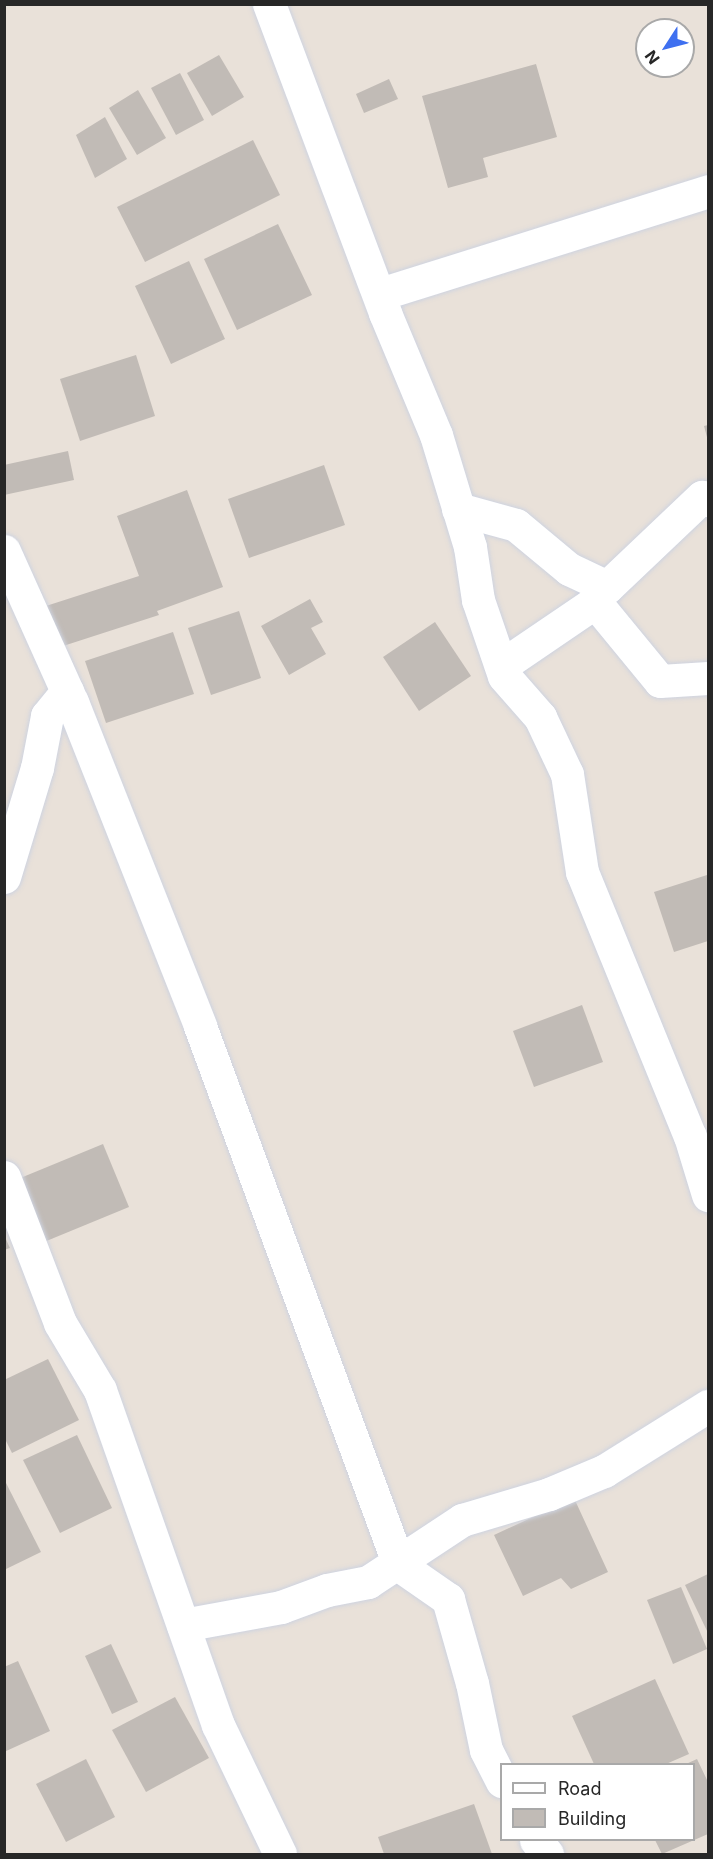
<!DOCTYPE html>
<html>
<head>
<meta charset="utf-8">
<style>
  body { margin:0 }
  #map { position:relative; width:713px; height:1859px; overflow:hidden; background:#e9e1d9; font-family:Inter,sans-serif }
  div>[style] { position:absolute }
  .building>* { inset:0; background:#c1bbb6 }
  .roads { filter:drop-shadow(0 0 2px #ced3e0) drop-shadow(0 0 2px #ced3e0) }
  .street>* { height:33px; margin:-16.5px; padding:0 16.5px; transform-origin:16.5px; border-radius:16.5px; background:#fff }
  span { translate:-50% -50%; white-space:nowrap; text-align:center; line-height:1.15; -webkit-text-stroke:4.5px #fff; paint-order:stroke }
  .frame { position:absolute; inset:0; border:6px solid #272727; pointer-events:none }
  .legend { position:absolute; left:500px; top:1763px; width:195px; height:78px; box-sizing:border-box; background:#fff; border:2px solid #a9a9a9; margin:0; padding:8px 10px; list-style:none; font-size:18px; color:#272727 }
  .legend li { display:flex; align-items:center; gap:12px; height:30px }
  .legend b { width:30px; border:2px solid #a9a9a9 }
  .north { position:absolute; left:635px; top:18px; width:60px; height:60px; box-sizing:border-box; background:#fff; border:2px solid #a9a9a9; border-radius:50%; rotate:234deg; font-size:16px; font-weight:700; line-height:24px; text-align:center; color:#272727 }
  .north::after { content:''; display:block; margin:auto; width:21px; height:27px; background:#3f70f0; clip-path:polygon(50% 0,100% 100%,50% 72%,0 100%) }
</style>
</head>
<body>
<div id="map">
  <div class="building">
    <i style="clip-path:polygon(219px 55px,244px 97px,212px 116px,187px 73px)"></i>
    <i style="clip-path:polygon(536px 64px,557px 137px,483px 158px,488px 177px,448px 188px,422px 96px)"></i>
    <i style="clip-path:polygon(180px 73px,204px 120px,176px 135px,151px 88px)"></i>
    <i style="clip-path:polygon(389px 79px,398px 99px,364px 113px,356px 94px)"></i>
    <i style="clip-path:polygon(138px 90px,166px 138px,137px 155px,109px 108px)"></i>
    <i style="clip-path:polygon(105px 117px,127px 159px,95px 178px,76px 135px)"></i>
    <i style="clip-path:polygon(253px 140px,280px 195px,145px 262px,117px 207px)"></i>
    <i style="clip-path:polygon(278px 224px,312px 295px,237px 330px,204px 259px)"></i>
    <i style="clip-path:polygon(189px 261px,225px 339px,171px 364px,135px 286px)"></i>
    <i style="clip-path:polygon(136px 355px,155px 416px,80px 441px,60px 379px)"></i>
    <i style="clip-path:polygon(708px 425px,708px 441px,704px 426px)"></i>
    <i style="clip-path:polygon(68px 451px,74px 480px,4px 495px,4px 465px)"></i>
    <i style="clip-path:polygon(324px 465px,345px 525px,249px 558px,228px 499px)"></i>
    <i style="clip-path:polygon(187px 490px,223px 587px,157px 611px,159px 615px,60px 647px,46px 606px,139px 576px,117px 516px)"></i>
    <i style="clip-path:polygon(310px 599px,323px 622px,311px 628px,326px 654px,289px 675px,261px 626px)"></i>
    <i style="clip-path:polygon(239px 611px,261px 678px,211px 695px,188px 628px)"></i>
    <i style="clip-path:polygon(435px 622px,471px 676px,419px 711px,383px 657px)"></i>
    <i style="clip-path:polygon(173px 632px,194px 694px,106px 723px,85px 661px)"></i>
    <i style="clip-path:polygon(707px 875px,708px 941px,674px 952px,654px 892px)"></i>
    <i style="clip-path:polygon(582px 1005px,603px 1062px,534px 1087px,513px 1031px)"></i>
    <i style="clip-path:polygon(103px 1144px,129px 1207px,44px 1242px,18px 1179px)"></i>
    <i style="clip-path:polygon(4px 1235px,10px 1248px,4px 1250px)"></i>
    <i style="clip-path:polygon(48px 1359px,79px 1420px,12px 1453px,4px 1437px,4px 1380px)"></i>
    <i style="clip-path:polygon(77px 1435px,112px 1508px,60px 1533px,23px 1460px)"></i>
    <i style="clip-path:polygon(4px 1479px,41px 1552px,4px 1570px)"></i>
    <i style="clip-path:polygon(574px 1498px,608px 1572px,571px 1589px,561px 1578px,523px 1596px,494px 1535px)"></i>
    <i style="clip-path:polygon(708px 1574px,708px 1633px,685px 1585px)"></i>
    <i style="clip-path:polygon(681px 1587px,707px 1649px,673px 1664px,647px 1600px)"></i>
    <i style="clip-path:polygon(111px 1644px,138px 1702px,112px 1714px,85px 1656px)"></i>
    <i style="clip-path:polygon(18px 1661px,50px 1731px,4px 1752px,4px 1667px)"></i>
    <i style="clip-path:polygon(655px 1679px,689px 1754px,666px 1764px,594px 1764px,572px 1716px)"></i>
    <i style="clip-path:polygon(175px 1697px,209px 1758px,146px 1792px,112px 1730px)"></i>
    <i style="clip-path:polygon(86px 1759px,115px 1817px,66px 1842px,36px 1784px)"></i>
    <i style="clip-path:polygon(697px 1759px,708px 1782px,708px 1834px,662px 1854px,655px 1840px,694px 1840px,694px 1764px,686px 1764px)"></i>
    <i style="clip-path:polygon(474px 1804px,492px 1854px,384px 1854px,378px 1837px)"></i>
  </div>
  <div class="roads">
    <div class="street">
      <i style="left:269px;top:4px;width:330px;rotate:69.4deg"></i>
      <i style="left:385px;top:313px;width:132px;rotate:67.3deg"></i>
      <i style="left:436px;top:435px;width:117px;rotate:73.1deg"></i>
      <i style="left:470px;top:547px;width:54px;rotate:81.4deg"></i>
      <i style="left:478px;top:600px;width:80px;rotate:71.1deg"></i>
      <i style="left:504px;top:676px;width:55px;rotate:48.7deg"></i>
      <i style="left:540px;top:717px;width:63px;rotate:64.7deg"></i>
      <i style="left:567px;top:774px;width:99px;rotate:81.3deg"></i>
      <i style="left:582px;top:872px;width:285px;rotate:67.8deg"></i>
      <i style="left:690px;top:1136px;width:62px;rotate:73deg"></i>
      <i style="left:380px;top:294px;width:344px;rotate:-17.4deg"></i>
      <i style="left:458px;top:509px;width:60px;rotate:15.4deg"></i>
      <i style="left:516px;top:525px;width:69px;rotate:39.7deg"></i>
      <i style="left:569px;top:569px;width:42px;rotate:25.3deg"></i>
      <i style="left:607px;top:587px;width:131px;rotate:-43.5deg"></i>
      <i style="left:702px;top:497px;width:7px;rotate:27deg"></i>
      <i style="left:4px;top:551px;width:166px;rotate:65.8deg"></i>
      <i style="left:72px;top:702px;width:348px;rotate:68.4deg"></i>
      <i style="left:200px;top:1026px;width:575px;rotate:69.74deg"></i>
      <i style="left:399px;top:1565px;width:60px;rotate:34.8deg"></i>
      <i style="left:448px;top:1599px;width:87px;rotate:74.1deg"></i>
      <i style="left:472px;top:1683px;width:68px;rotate:78.2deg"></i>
      <i style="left:486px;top:1750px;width:35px;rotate:63deg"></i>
      <i style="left:501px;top:666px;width:114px;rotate:-34.2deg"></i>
      <i style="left:595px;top:602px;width:102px;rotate:50.6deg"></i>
      <i style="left:660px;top:681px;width:48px;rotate:-3.6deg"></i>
      <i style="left:4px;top:877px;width:114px;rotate:-73.2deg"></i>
      <i style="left:37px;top:768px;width:53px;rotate:-79.1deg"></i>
      <i style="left:47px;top:716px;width:32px;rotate:-51deg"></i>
      <i style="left:4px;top:1177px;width:156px;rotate:69deg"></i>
      <i style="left:60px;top:1323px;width:78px;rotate:59.2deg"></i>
      <i style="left:100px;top:1390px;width:355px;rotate:70.6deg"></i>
      <i style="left:218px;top:1725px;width:143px;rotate:64.3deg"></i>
      <i style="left:183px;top:1625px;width:100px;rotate:-10.4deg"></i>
      <i style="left:281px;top:1607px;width:49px;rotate:-20.3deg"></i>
      <i style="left:327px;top:1590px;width:42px;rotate:-11deg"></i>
      <i style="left:368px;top:1582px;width:113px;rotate:-33.4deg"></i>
      <i style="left:462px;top:1520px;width:91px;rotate:-16.6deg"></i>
      <i style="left:549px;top:1494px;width:60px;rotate:-22.7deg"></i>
      <i style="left:604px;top:1471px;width:123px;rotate:-32deg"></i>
      <i style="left:536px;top:1840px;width:18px;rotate:52deg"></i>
    </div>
  </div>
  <div class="frame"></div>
  <ul class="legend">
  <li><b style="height:8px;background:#fff"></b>Road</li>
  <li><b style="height:16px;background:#c1bbb6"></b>Building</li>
  </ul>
  <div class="north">N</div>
</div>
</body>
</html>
